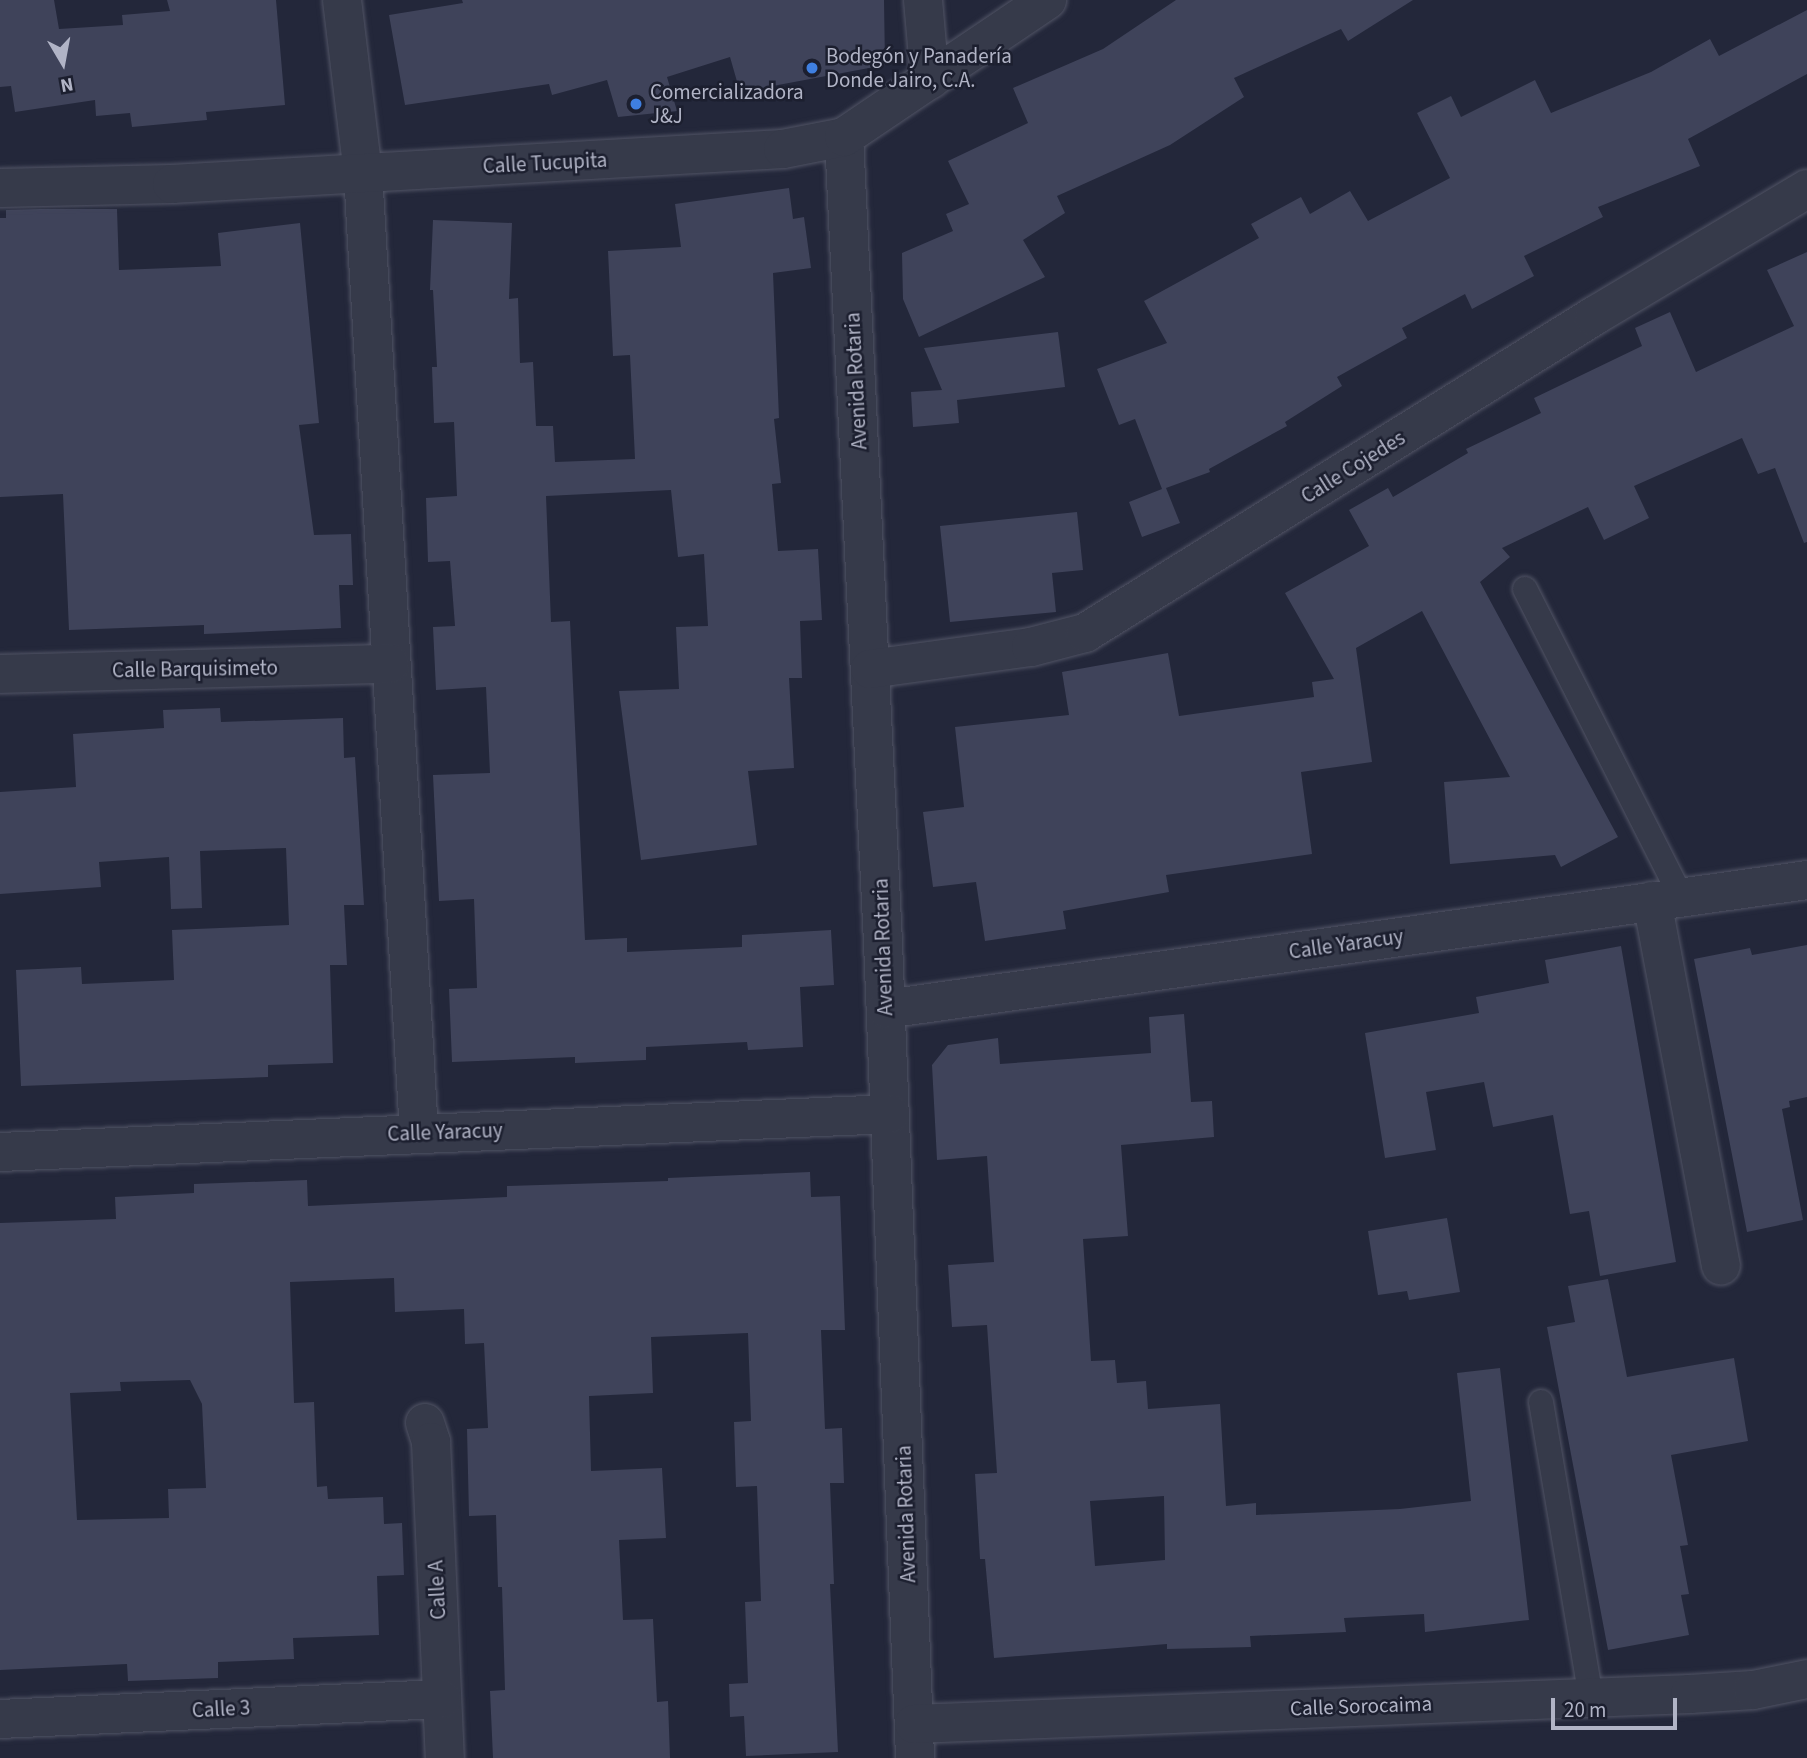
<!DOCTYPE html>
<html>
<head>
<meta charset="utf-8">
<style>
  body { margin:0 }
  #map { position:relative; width:1807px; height:1758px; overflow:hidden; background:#23273a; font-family:"Source Sans 3",sans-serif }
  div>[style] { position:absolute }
  .building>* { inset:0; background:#3f435a }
  .roads { filter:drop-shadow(0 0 2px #515465) drop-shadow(0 0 2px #515465) }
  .service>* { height:24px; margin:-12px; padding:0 12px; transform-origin:12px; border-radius:12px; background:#363a4a }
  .minor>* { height:38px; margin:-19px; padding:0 19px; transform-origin:19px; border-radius:19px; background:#363a4a }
  .dots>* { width:19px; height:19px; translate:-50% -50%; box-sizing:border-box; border:4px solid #1c1f2f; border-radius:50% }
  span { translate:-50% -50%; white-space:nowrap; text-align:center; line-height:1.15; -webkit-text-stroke:5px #1c1f2f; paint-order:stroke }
  .poi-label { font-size:21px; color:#b1b4c6 }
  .left { translate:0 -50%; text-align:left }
  .street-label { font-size:21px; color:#b1b4c6 }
  .north { position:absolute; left:28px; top:28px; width:70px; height:70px; -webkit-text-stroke:5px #1c1f2f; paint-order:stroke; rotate:170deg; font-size:19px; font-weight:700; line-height:28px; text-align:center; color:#b1b4c6 }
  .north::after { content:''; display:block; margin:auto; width:24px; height:32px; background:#b1b4c6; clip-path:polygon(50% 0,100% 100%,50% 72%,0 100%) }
  .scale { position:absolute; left:1551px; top:1698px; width:126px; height:32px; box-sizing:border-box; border:4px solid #b1b4c6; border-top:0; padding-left:9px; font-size:21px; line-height:24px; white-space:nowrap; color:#b1b4c6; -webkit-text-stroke:5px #1c1f2f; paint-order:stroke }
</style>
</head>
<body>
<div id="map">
  <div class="building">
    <i style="clip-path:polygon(0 0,54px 0,59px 29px,123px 25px,122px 15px,170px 11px,167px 0,276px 0,285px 105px,206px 112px,207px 120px,132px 127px,130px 113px,96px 116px,95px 100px,15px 112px,11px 86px,0 87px)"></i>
    <i style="clip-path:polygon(462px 0,884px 0,885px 65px,740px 92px,730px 57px,667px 77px,677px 111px,618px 117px,607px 80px,552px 95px,549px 84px,405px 105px,389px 15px,463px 3px)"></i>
    <i style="clip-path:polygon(1176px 0,1413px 0,1348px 41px,1341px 29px,1234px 78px,1244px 97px,1170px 145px,1057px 196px,1065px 213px,1023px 240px,1045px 277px,919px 337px,903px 299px,902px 253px,953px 231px,946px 214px,969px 204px,948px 161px,1028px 123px,1013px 88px,1103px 49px)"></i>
    <i style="clip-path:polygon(1807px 10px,1807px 74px,1688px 139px,1700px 166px,1598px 207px,1603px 217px,1524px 256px,1534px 276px,1472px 309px,1465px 294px,1402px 328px,1407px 338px,1337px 377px,1342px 386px,1285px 422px,1287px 426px,1209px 469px,1210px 472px,1166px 488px,1180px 523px,1142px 537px,1129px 502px,1162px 489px,1135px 419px,1119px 425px,1097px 369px,1167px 343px,1144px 301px,1259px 238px,1251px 224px,1301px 197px,1310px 214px,1350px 191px,1368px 221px,1450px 178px,1417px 113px,1451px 96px,1461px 117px,1535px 80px,1551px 113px,1651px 72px,1710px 39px,1719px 56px)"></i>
    <i style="clip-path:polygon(789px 188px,793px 219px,804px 217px,811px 268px,773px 273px,779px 418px,774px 419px,781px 483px,772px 484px,778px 551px,818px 549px,822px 620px,800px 621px,802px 678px,789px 678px,794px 768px,748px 771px,757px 845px,641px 860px,619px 691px,679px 689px,676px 627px,708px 626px,704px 554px,678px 557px,671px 490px,546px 496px,551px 622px,570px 621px,585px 940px,627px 938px,627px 952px,742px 947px,742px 935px,831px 930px,834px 985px,800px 987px,803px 1047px,748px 1050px,747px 1042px,646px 1047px,646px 1060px,575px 1063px,575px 1057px,452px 1062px,449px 989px,477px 988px,474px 899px,439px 901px,433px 775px,490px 773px,486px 687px,436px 690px,433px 627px,455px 626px,450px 561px,428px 562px,426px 498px,457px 496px,454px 422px,434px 423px,432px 367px,437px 367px,433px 290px,430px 290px,433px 220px,512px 223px,509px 299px,518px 298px,520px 363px,533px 362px,536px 426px,553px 426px,555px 462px,635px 459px,630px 355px,613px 356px,608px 251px,681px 247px,675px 204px)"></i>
    <i style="clip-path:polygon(40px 209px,117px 209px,119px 270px,221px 266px,218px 233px,300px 223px,319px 423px,299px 425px,314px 535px,351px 534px,353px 585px,339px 585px,341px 628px,204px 634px,204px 625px,69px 630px,63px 494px,0 497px,0 218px,6px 218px,6px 210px)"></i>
    <i style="clip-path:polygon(1807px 252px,1807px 542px,1804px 543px,1775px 468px,1758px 474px,1742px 438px,1634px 486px,1649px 518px,1604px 540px,1588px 507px,1502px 548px,1510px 557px,1480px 582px,1618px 837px,1561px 867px,1555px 855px,1450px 864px,1444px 782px,1510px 777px,1422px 611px,1356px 648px,1372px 762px,1301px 772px,1312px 854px,1166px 875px,1169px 892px,1063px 911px,1066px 929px,985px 941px,976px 882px,933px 887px,923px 812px,964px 807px,955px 727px,1069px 715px,1062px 672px,1168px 653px,1179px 716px,1314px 697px,1312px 682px,1334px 679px,1285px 593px,1369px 546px,1349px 510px,1388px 488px,1393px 497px,1468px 453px,1466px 449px,1541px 413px,1534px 398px,1642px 346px,1635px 328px,1670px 312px,1696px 372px,1794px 326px,1767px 270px)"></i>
    <i style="clip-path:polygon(1058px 332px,1065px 387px,957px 400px,959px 423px,913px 427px,911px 392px,942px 390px,924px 348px)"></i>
    <i style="clip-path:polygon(1077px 512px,1083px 570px,1052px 573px,1056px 612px,950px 622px,940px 526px)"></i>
    <i style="clip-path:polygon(220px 708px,221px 722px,343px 718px,344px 758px,355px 757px,364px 905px,344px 905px,347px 965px,330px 965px,333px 1063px,268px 1065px,268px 1077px,21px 1086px,16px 970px,81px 967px,82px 984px,174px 980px,172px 930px,289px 925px,286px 848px,200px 851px,202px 908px,171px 909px,169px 857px,99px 862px,101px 887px,0 894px,0 792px,76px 787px,73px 734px,164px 728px,163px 710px)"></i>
    <i style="clip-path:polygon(1807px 945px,1807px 1097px,1789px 1101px,1790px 1107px,1782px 1109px,1803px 1220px,1747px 1232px,1694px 959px,1750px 948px,1752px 955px)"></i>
    <i style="clip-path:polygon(1621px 946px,1676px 1262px,1600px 1276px,1589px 1211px,1570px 1214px,1553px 1115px,1493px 1127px,1484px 1082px,1426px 1092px,1436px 1150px,1385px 1158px,1365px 1033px,1479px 1013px,1476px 997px,1549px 983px,1545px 960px)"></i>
    <i style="clip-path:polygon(evenodd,1184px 1014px,1191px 1102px,1212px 1101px,1214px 1137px,1121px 1145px,1128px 1236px,1083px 1239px,1091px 1361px,1115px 1360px,1117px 1383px,1146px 1381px,1148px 1409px,1220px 1404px,1226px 1506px,1256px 1503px,1256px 1515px,1400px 1509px,1471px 1501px,1457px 1373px,1500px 1368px,1529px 1620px,1425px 1632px,1424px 1614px,1344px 1618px,1346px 1632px,1250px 1636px,1251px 1647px,1167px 1649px,1167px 1644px,994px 1658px,985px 1559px,980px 1559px,975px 1474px,997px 1473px,987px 1325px,952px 1327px,948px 1265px,994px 1262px,987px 1156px,937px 1160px,932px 1065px,948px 1045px,998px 1038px,1000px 1064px,1151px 1053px,1149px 1017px,1184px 1014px,1164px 1496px,1165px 1560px,1095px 1566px,1090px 1501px,1164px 1496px)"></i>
    <i style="clip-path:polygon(evenodd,810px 1172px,811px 1197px,840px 1196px,845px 1330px,821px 1330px,825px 1429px,842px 1428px,844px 1483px,830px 1483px,834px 1584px,830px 1584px,838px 1752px,746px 1756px,744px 1716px,730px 1717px,729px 1684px,748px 1683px,745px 1602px,761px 1601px,757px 1486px,736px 1487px,734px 1422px,751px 1421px,748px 1333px,651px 1337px,653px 1393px,589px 1396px,591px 1471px,662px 1468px,666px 1538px,619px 1540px,623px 1620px,653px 1619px,657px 1702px,668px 1701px,670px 1758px,493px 1758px,490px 1691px,505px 1690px,502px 1587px,498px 1587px,496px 1515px,469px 1516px,467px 1429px,488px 1428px,484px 1343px,465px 1344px,464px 1309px,395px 1312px,394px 1278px,290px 1282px,294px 1403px,314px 1402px,317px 1487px,327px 1486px,328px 1499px,383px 1497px,384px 1524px,402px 1523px,404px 1575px,377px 1576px,379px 1635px,293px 1638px,294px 1659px,218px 1662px,218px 1678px,128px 1681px,127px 1664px,0 1670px,0 1223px,116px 1219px,115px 1197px,194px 1193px,194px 1184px,307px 1180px,308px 1206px,507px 1197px,507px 1186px,668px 1181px,668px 1178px,810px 1172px,190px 1380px,202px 1404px,206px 1488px,168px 1489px,169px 1518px,77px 1520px,70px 1393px,121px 1391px,120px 1382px,190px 1380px)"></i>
    <i style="clip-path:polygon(1447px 1218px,1460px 1292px,1409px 1300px,1407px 1291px,1378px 1295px,1368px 1231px)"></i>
    <i style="clip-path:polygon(1608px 1279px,1627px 1377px,1734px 1358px,1748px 1441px,1671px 1455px,1688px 1545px,1680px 1546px,1689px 1594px,1681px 1595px,1689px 1635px,1608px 1650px,1547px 1327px,1575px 1322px,1568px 1286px)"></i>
  </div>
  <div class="roads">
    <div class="service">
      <i style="left:1525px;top:589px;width:345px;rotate:63.1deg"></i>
      <i style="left:1541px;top:1402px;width:299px;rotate:80.4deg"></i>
    </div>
    <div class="minor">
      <i style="left:342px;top:0;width:174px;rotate:83.1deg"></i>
      <i style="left:363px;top:173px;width:962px;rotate:86.66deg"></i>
      <i style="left:923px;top:0;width:80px;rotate:85deg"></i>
      <i style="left:844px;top:137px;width:806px;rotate:87.23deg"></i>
      <i style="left:883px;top:942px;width:817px;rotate:87.75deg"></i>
      <i style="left:0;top:188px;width:172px;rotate:-1.3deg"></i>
      <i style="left:172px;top:184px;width:612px;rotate:-3.28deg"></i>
      <i style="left:783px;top:149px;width:62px;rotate:-11.1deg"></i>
      <i style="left:844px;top:137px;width:245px;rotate:-34deg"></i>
      <i style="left:870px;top:669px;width:162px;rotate:-7.8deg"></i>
      <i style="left:1031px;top:647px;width:56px;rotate:-14.5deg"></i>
      <i style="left:1085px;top:633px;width:600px;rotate:-31.91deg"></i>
      <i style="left:1594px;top:316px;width:248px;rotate:-30.8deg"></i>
      <i style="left:0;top:674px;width:390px;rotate:-1.5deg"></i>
      <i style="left:1652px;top:901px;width:371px;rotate:79.3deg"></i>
      <i style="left:886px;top:1009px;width:930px;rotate:-7.97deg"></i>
      <i style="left:0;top:1152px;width:891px;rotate:-2.44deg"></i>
      <i style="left:425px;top:1423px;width:20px;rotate:72deg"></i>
      <i style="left:431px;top:1442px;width:316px;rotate:87.5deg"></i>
      <i style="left:0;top:1719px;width:442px;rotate:-2.6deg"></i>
      <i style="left:914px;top:1724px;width:777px;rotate:-2.21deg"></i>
      <i style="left:1690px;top:1694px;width:63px;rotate:-3.6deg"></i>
      <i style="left:1753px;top:1690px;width:55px;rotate:-11.5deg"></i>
    </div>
  </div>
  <div class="dots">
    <i style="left:812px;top:68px;background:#3f7fe0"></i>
    <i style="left:636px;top:104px;background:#3f7fe0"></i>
  </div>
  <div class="poi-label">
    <span class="left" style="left:826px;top:68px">Bodegón y Panadería<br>Donde Jairo, C.A.</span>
    <span class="left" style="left:650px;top:104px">Comercializadora<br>J&amp;J</span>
  </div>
  <div class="street-label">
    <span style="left:545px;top:163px;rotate:-3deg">Calle Tucupita</span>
    <span style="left:856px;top:381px;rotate:-93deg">Avenida Rotaria</span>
    <span style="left:1353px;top:467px;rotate:-32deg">Calle Cojedes</span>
    <span style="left:195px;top:669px;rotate:-1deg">Calle Barquisimeto</span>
    <span style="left:1346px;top:944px;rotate:-8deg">Calle Yaracuy</span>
    <span style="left:883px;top:947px;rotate:-92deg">Avenida Rotaria</span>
    <span style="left:445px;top:1132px;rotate:-2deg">Calle Yaracuy</span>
    <span style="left:906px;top:1514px;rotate:-92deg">Avenida Rotaria</span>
    <span style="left:437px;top:1590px;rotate:-93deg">Calle A</span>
    <span style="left:1361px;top:1706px;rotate:-2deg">Calle Sorocaima</span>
    <span style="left:221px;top:1709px;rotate:-3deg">Calle 3</span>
  </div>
  <div class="north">N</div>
  <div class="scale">20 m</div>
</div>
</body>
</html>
